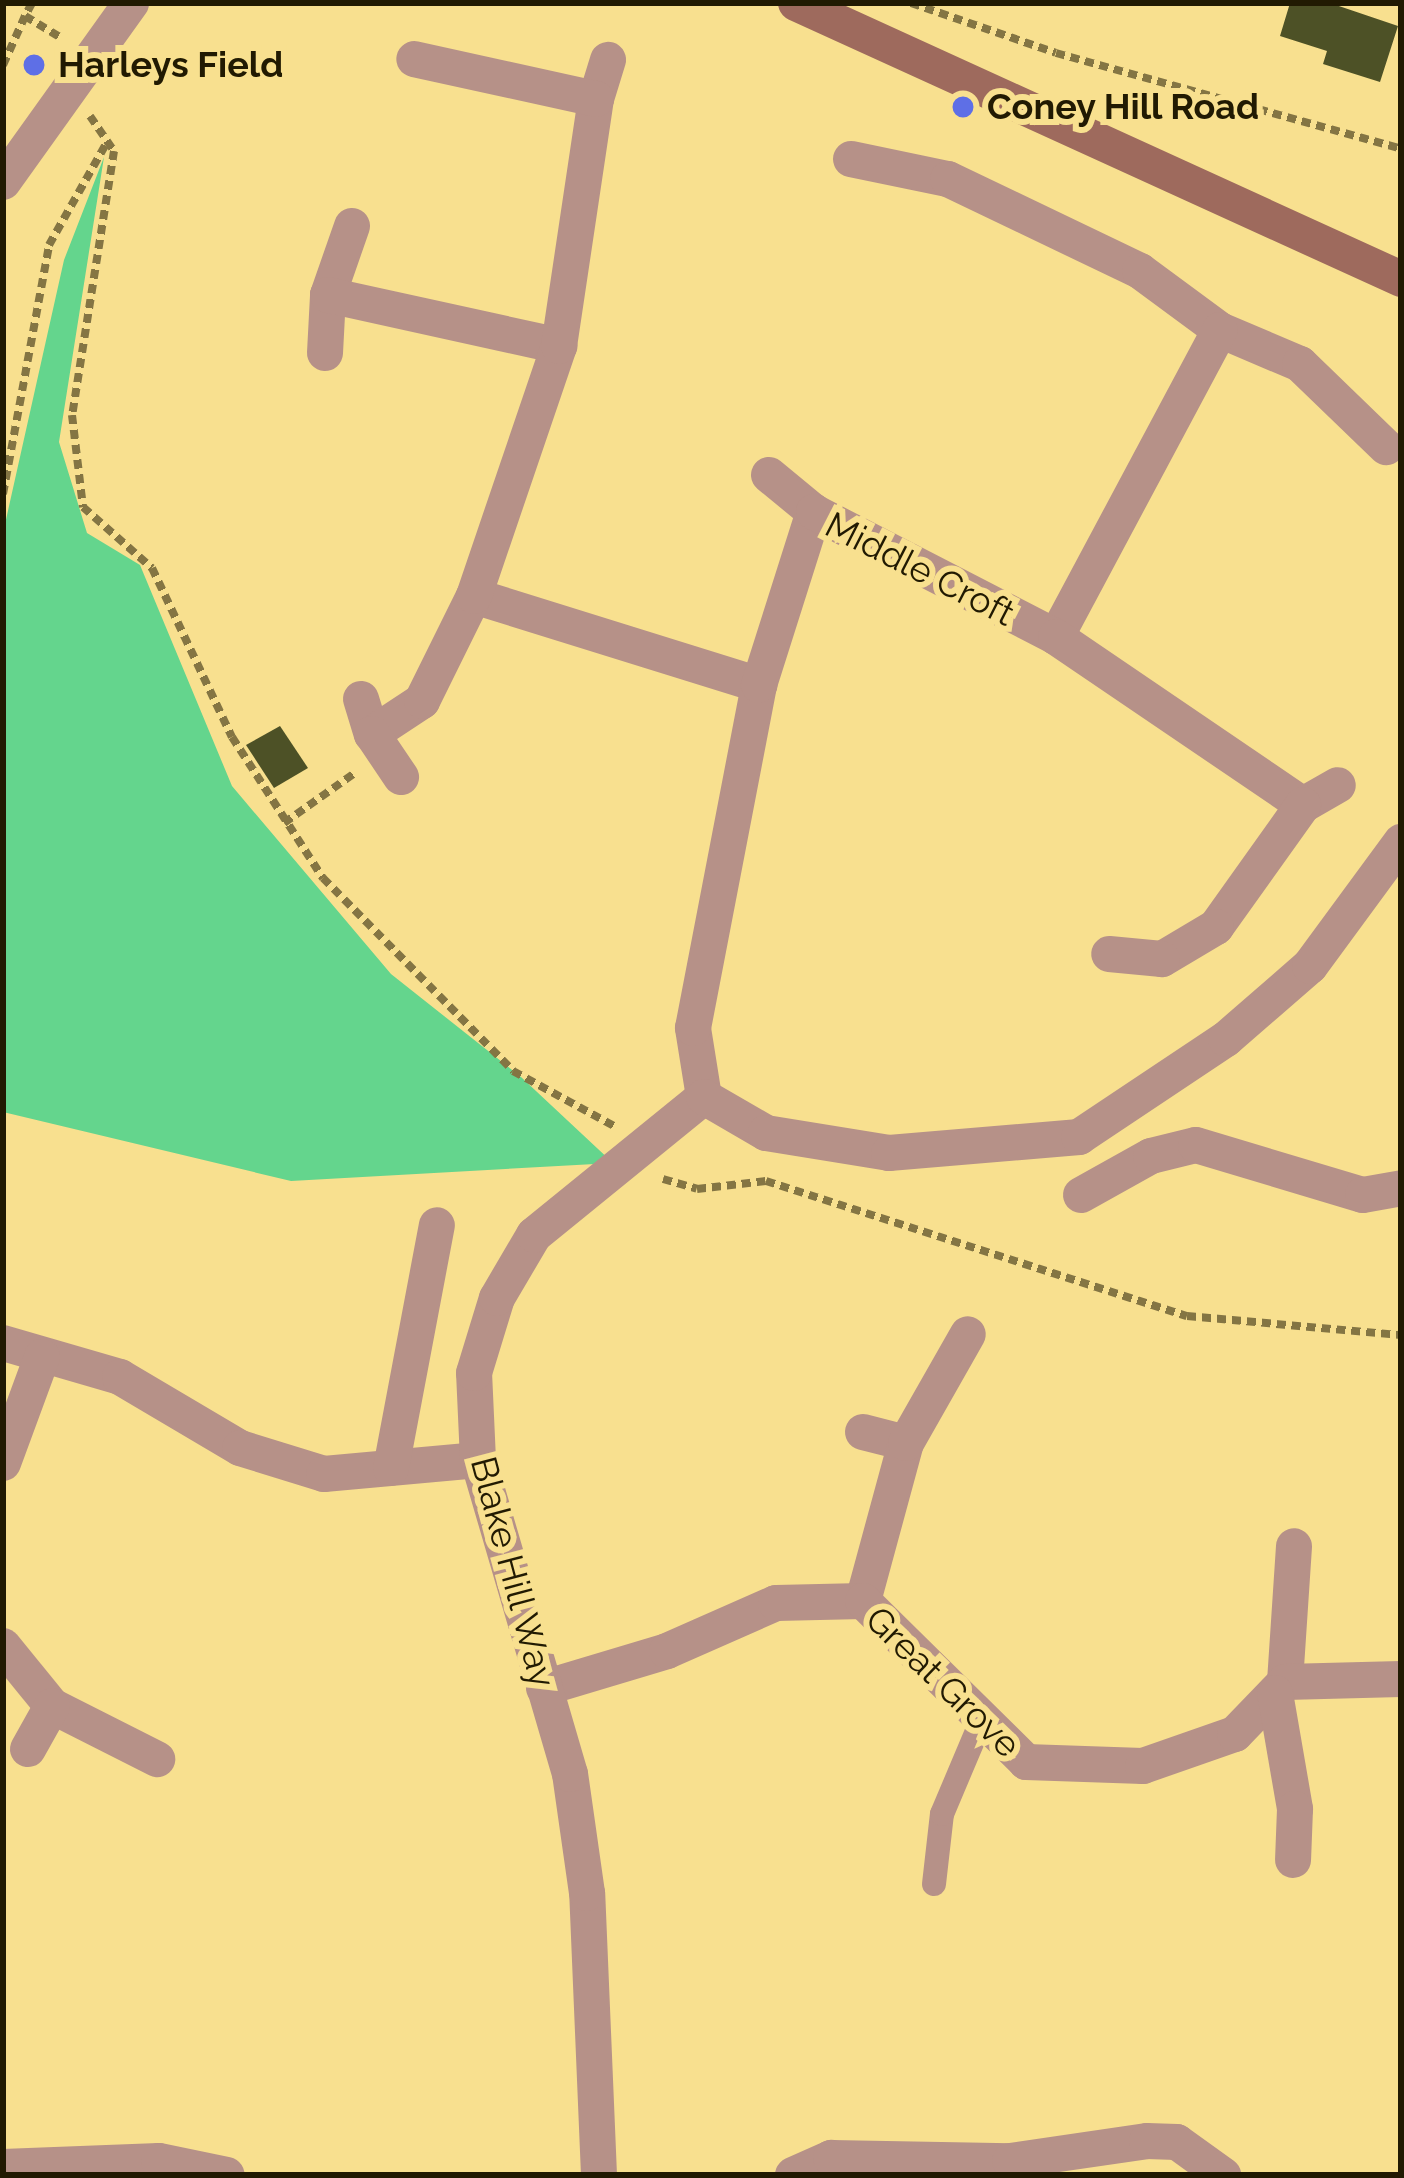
<!DOCTYPE html>
<html>
<head>
<meta charset="utf-8">
<style>
  body { margin:0 }
  #map { position:relative; width:1404px; height:2178px; overflow:hidden; background:#f8e08f; font-family:Raleway,sans-serif }
  div>[style] { position:absolute }
  .green>* { inset:0; background:#64d58d }
  .building>* { inset:0; background:#4d5126 }
  .path>* { height:8px; margin-top:-4px; transform-origin:0; background:repeating-linear-gradient(90deg,#847543 0 9px,transparent 0 15px) }
  .lane>* { height:24px; margin:-12px; padding:0 12px; transform-origin:12px; border-radius:12px; background:#b69188 }
  .street>* { height:36px; margin:-18px; padding:0 18px; transform-origin:18px; border-radius:18px; background:#b69188 }
  .secondary>* { height:36px; margin:-18px; padding:0 18px; transform-origin:18px; border-radius:18px; background:#9e6a5d }
  .dots>* { width:33px; height:33px; translate:-50% -50%; box-sizing:border-box; border:6px solid #f8e08f; border-radius:50% }
  span { translate:-50% -50%; white-space:nowrap; text-align:center; line-height:1.15; -webkit-text-stroke:12px #f8e08f; paint-order:stroke }
  .poi-label { font-size:36px; color:#211a02; font-weight:700 }
  .left { translate:0 -50%; text-align:left }
  .street-label { font-size:36px; color:#211a02 }
  .frame { position:absolute; inset:0; border:6px solid #211a02; pointer-events:none }
</style>
</head>
<body>
<div id="map">
  <div class="green">
    <i style="clip-path:polygon(104px 157px,59px 442px,87px 533px,140px 565px,232px 786px,391px 974px,521px 1077px,613px 1163px,291px 1181px,3px 1112px,3px 533px,64px 260px)"></i>
  </div>
  <div class="building">
    <i style="clip-path:polygon(1290px 3px,1330px 3px,1398px 26px,1380px 82px,1323px 64px,1327px 51px,1280px 36px)"></i>
    <i style="clip-path:polygon(280px 726px,308px 768px,274px 788px,246px 745px)"></i>
  </div>
  <div class="path">
    <i style="left:32px;top:3px;width:15px;rotate:118deg"></i>
    <i style="left:25px;top:16px;width:44px;rotate:31.2deg"></i>
    <i style="left:911px;top:3px;width:153px;rotate:19deg"></i>
    <i style="left:1056px;top:53px;width:358px;rotate:15.5deg"></i>
    <i style="left:3px;top:65px;width:54px;rotate:-65.8deg"></i>
    <i style="left:90px;top:116px;width:42px;rotate:55.6deg"></i>
    <i style="left:114px;top:151px;width:267px;rotate:99deg"></i>
    <i style="left:72px;top:415px;width:93px;rotate:83.2deg"></i>
    <i style="left:83px;top:507px;width:92px;rotate:41.5deg"></i>
    <i style="left:152px;top:568px;width:187px;rotate:64.7deg"></i>
    <i style="left:232px;top:737px;width:168px;rotate:57.2deg"></i>
    <i style="left:323px;top:878px;width:271px;rotate:45.4deg"></i>
    <i style="left:513px;top:1071px;width:115px;rotate:28.6deg"></i>
    <i style="left:3px;top:494px;width:253px;rotate:-79.5deg"></i>
    <i style="left:49px;top:245px;width:118px;rotate:-60.6deg"></i>
    <i style="left:284px;top:823px;width:88px;rotate:-35.3deg"></i>
    <i style="left:663px;top:1179px;width:35px;rotate:16deg"></i>
    <i style="left:697px;top:1189px;width:69px;rotate:-6.6deg"></i>
    <i style="left:766px;top:1181px;width:442px;rotate:17.8deg"></i>
    <i style="left:1187px;top:1316px;width:215px;rotate:5.1deg"></i>
  </div>
  <div class="lane">
    <i style="left:934px;top:1884px;width:70px;rotate:-83.5deg"></i>
    <i style="left:942px;top:1814px;width:98px;rotate:-67.1deg"></i>
  </div>
  <div class="street">
    <i style="left:596px;top:99px;width:41px;rotate:-72.9deg"></i>
    <i style="left:851px;top:159px;width:99px;rotate:11.7deg"></i>
    <i style="left:948px;top:179px;width:213px;rotate:25.6deg"></i>
    <i style="left:1140px;top:271px;width:99px;rotate:36.4deg"></i>
    <i style="left:1220px;top:330px;width:87px;rotate:23deg"></i>
    <i style="left:1300px;top:364px;width:120px;rotate:44deg"></i>
    <i style="left:3px;top:182px;width:220px;rotate:-54.4deg"></i>
    <i style="left:328px;top:295px;width:73px;rotate:-70.8deg"></i>
    <i style="left:325px;top:353px;width:58px;rotate:-87deg"></i>
    <i style="left:328px;top:295px;width:237px;rotate:12.4deg"></i>
    <i style="left:769px;top:475px;width:58px;rotate:39.4deg"></i>
    <i style="left:474px;top:596px;width:299px;rotate:17.3deg"></i>
    <i style="left:1056px;top:637px;width:348px;rotate:-61.9deg"></i>
    <i style="left:361px;top:699px;width:37px;rotate:73deg"></i>
    <i style="left:372px;top:734px;width:60px;rotate:-33.4deg"></i>
    <i style="left:422px;top:701px;width:117px;rotate:-63.7deg"></i>
    <i style="left:474px;top:596px;width:264px;rotate:-71.2deg"></i>
    <i style="left:559px;top:346px;width:250px;rotate:-81.5deg"></i>
    <i style="left:596px;top:99px;width:186px;rotate:-167.6deg"></i>
    <i style="left:372px;top:734px;width:52px;rotate:56deg"></i>
    <i style="left:1303px;top:805px;width:40px;rotate:-29.7deg"></i>
    <i style="left:704px;top:1097px;width:70px;rotate:-99.1deg"></i>
    <i style="left:693px;top:1028px;width:349px;rotate:-79.1deg"></i>
    <i style="left:759px;top:685px;width:182px;rotate:-72.4deg"></i>
    <i style="left:814px;top:512px;width:272px;rotate:27.3deg"></i>
    <i style="left:1056px;top:637px;width:299px;rotate:34.2deg"></i>
    <i style="left:1303px;top:805px;width:150px;rotate:125.5deg"></i>
    <i style="left:1216px;top:927px;width:63px;rotate:149.3deg"></i>
    <i style="left:1162px;top:959px;width:53px;rotate:-174.6deg"></i>
    <i style="left:1081px;top:1195px;width:80px;rotate:-29.1deg"></i>
    <i style="left:1151px;top:1156px;width:46px;rotate:-13.7deg"></i>
    <i style="left:1196px;top:1145px;width:174px;rotate:16.7deg"></i>
    <i style="left:1363px;top:1195px;width:39px;rotate:-10deg"></i>
    <i style="left:3px;top:1343px;width:122px;rotate:16.2deg"></i>
    <i style="left:120px;top:1377px;width:139px;rotate:30.6deg"></i>
    <i style="left:240px;top:1448px;width:88px;rotate:17.2deg"></i>
    <i style="left:324px;top:1474px;width:155px;rotate:-5.2deg"></i>
    <i style="left:863px;top:1432px;width:44px;rotate:14.3deg"></i>
    <i style="left:3px;top:1463px;width:113px;rotate:-69.8deg"></i>
    <i style="left:391px;top:1468px;width:247px;rotate:-79.3deg"></i>
    <i style="left:863px;top:1601px;width:164px;rotate:-74.8deg"></i>
    <i style="left:906px;top:1443px;width:125px;rotate:-60.4deg"></i>
    <i style="left:3px;top:1646px;width:77px;rotate:50.8deg"></i>
    <i style="left:52px;top:1706px;width:118px;rotate:26.8deg"></i>
    <i style="left:1285px;top:1682px;width:136px;rotate:-86.2deg"></i>
    <i style="left:544px;top:1688px;width:128px;rotate:-16.7deg"></i>
    <i style="left:667px;top:1651px;width:119px;rotate:-23.8deg"></i>
    <i style="left:776px;top:1603px;width:87px;rotate:-1.3deg"></i>
    <i style="left:863px;top:1601px;width:229px;rotate:44.6deg"></i>
    <i style="left:1026px;top:1762px;width:117px;rotate:2deg"></i>
    <i style="left:1143px;top:1766px;width:97px;rotate:-19.2deg"></i>
    <i style="left:1235px;top:1734px;width:72px;rotate:-46.1deg"></i>
    <i style="left:1285px;top:1682px;width:116px;rotate:-1.5deg"></i>
    <i style="left:1275px;top:1693px;width:118px;rotate:80.2deg"></i>
    <i style="left:1295px;top:1809px;width:51px;rotate:92.2deg"></i>
    <i style="left:28px;top:1749px;width:49px;rotate:-60.8deg"></i>
    <i style="left:3px;top:2167px;width:156px;rotate:-2.2deg"></i>
    <i style="left:159px;top:2161px;width:69px;rotate:11.6deg"></i>
    <i style="left:599px;top:2175px;width:282px;rotate:-92.4deg"></i>
    <i style="left:587px;top:1893px;width:120px;rotate:-98.1deg"></i>
    <i style="left:570px;top:1774px;width:327px;rotate:-106.3deg"></i>
    <i style="left:478px;top:1460px;width:87px;rotate:-92.6deg"></i>
    <i style="left:474px;top:1373px;width:78px;rotate:-73deg"></i>
    <i style="left:497px;top:1298px;width:73px;rotate:-59.6deg"></i>
    <i style="left:534px;top:1235px;width:219px;rotate:-39.1deg"></i>
    <i style="left:704px;top:1097px;width:72px;rotate:30.1deg"></i>
    <i style="left:766px;top:1133px;width:125px;rotate:9.2deg"></i>
    <i style="left:889px;top:1153px;width:191px;rotate:-4.8deg"></i>
    <i style="left:1079px;top:1137px;width:177px;rotate:-33.7deg"></i>
    <i style="left:1226px;top:1039px;width:111px;rotate:-41deg"></i>
    <i style="left:1310px;top:966px;width:154px;rotate:-53.7deg"></i>
    <i style="left:793px;top:2175px;width:42px;rotate:-24.1deg"></i>
    <i style="left:831px;top:2158px;width:179px;rotate:1deg"></i>
    <i style="left:1010px;top:2161px;width:138px;rotate:-8.3deg"></i>
    <i style="left:1147px;top:2141px;width:30px;rotate:2deg"></i>
    <i style="left:1177px;top:2142px;width:57px;rotate:35.7deg"></i>
  </div>
  <div class="secondary">
    <i style="left:796px;top:3px;width:665px;rotate:24.52deg"></i>
  </div>
  <div class="dots">
    <i style="left:34px;top:65px;background:#5e6fe6"></i>
    <i style="left:963px;top:107px;background:#5e6fe6"></i>
  </div>
  <div class="poi-label">
    <span class="left" style="left:58px;top:65px">Harleys Field</span>
    <span class="left" style="left:987px;top:107px">Coney Hill Road</span>
  </div>
  <div class="street-label">
    <span style="left:920px;top:569px;rotate:27deg">Middle Croft</span>
    <span style="left:513px;top:1572px;rotate:75deg">Blake Hill Way</span>
    <span style="left:943px;top:1682px;rotate:44deg">Great Grove</span>
  </div>
  <div class="frame"></div>
</div>
</body>
</html>
